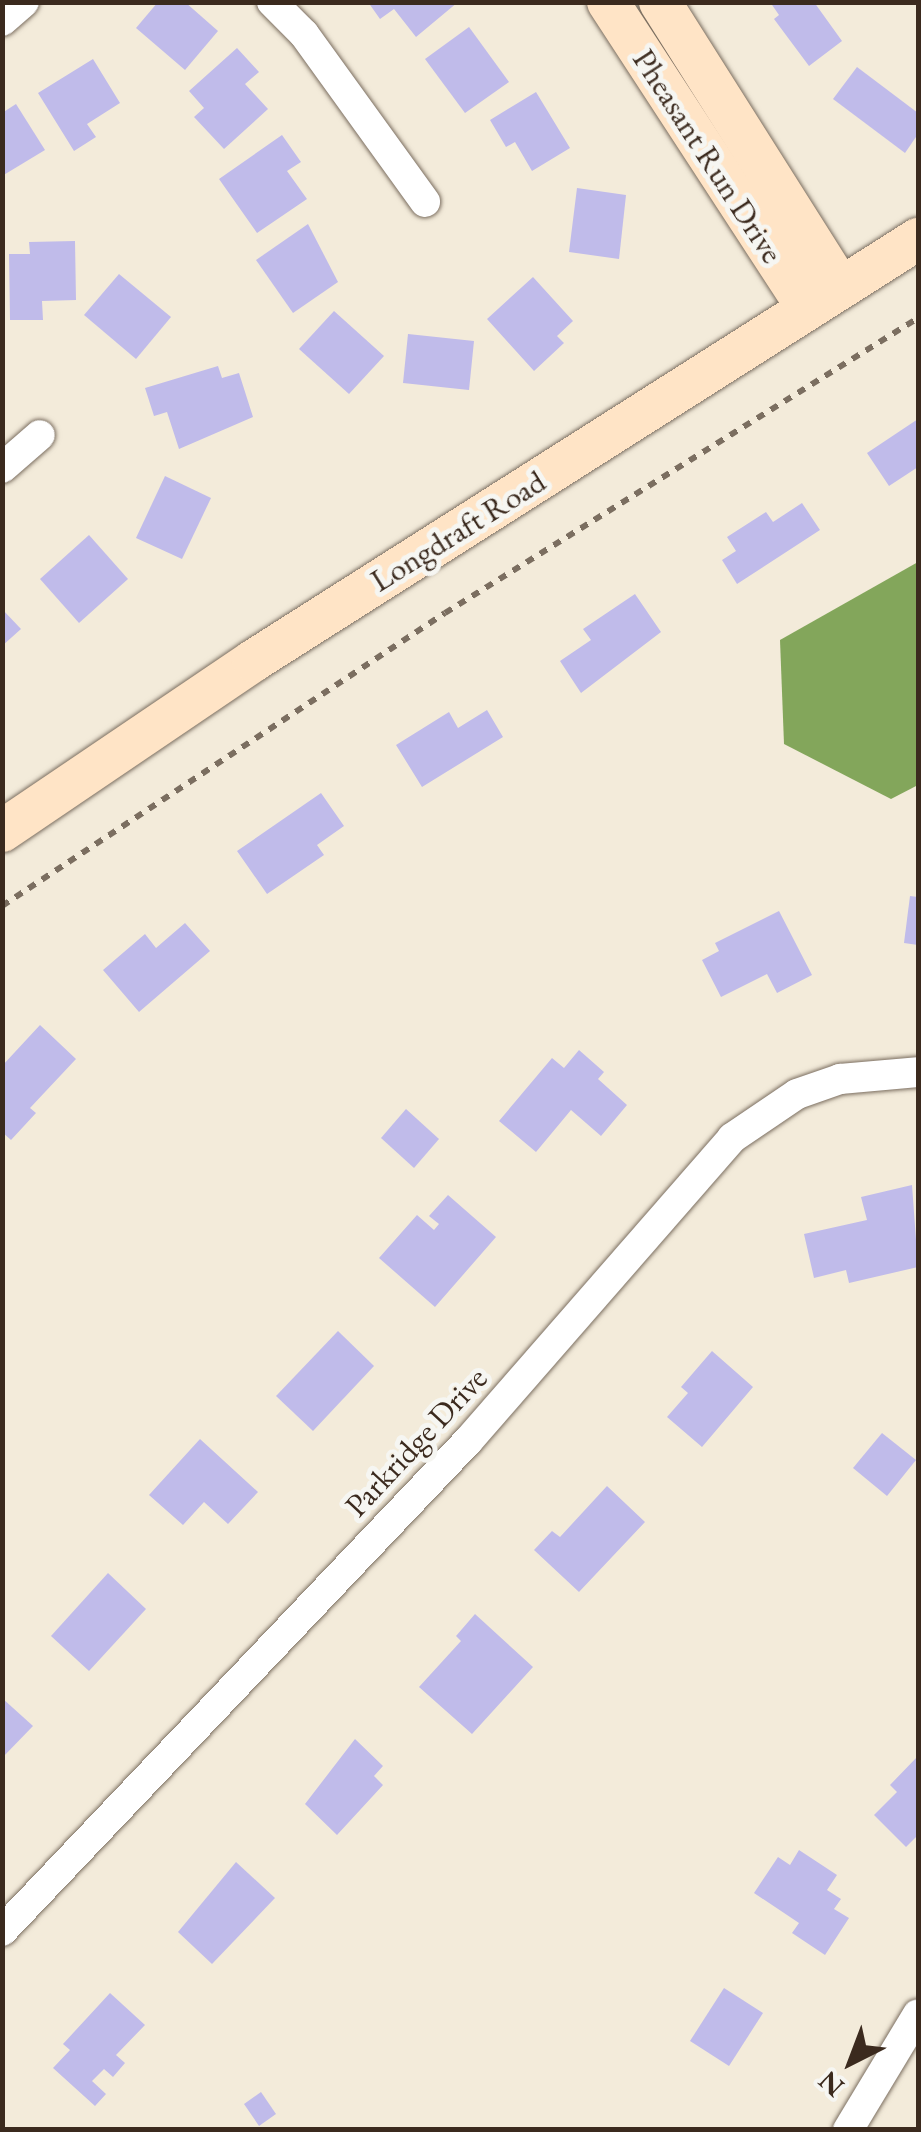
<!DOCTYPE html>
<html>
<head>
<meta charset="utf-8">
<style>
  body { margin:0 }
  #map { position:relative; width:921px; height:2132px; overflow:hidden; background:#f3ebda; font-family:"EB Garamond",serif }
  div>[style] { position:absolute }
  .forest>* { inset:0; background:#83a65b }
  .building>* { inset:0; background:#c0bbea }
  .path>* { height:6px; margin-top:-3px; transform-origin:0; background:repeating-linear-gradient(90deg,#7b6e60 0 8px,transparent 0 16px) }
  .roads { filter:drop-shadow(0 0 2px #7b6e60) drop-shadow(0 0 2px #7b6e60) }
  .street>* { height:30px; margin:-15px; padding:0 15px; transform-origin:15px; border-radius:15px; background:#fff }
  .secondary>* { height:42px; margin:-21px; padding:0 21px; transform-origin:21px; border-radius:21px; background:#ffe4c6 }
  span { translate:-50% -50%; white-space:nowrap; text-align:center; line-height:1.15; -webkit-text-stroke:10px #f6f6f2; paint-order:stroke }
  .street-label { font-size:32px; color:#3b2a1e }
  .frame { position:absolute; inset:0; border:5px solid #3b2a1e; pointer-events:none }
  .north { position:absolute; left:801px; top:2012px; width:100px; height:100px; -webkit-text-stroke:8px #f6f6f2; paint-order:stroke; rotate:222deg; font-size:28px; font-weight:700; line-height:40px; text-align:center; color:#3b2a1e }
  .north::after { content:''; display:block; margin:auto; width:35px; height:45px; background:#3b2a1e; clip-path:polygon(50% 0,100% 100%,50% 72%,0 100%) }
</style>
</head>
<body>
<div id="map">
  <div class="forest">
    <i style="clip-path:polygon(918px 562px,918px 785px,891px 799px,784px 744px,780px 640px)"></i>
  </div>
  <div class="building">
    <i style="clip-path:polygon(158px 2px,185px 2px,218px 31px,185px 70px,136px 28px)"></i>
    <i style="clip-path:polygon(368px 2px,458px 2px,416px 37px,394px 9px,380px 19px)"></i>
    <i style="clip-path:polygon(770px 2px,814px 2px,842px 41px,809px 66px,774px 19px,779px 15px)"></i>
    <i style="clip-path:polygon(469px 27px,509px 82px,465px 113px,425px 59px)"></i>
    <i style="clip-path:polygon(237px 48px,259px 72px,245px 84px,268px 109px,224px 149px,194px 117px,204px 108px,189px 91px)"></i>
    <i style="clip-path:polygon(93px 59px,120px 103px,87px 124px,96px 137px,74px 151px,38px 93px)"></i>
    <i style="clip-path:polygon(857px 67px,918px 113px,918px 134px,905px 153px,833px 99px)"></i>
    <i style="clip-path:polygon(536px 92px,570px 148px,532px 171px,515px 142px,506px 147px,490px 120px)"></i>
    <i style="clip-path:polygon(16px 104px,45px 150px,2px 176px,2px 113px)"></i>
    <i style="clip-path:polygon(282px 135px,301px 162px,287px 171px,307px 199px,257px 233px,219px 179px)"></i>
    <i style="clip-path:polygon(577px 188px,626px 195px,619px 259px,569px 252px)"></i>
    <i style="clip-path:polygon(308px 224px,338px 282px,293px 313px,256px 260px)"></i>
    <i style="clip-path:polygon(75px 241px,76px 300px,42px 301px,43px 320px,10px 320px,9px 254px,30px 254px,29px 242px)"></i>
    <i style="clip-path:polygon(119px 274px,171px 317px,136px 359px,84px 315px)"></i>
    <i style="clip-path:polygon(533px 277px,573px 321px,557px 336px,564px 343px,534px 371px,487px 319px)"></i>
    <i style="clip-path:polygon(334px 311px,384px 356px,349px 394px,299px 349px)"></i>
    <i style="clip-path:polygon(408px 334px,474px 341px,469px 390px,403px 383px)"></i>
    <i style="clip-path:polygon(218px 366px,222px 378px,239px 373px,253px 417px,179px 449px,167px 412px,154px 416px,145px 388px)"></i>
    <i style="clip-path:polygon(918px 419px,918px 467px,889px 486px,867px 453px)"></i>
    <i style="clip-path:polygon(165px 476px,211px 498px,182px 559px,136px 538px)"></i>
    <i style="clip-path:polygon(802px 503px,820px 530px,737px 584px,722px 560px,736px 551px,727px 537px,766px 512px,773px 522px)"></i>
    <i style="clip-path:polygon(89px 535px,128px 579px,79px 623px,40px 579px)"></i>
    <i style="clip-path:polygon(635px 594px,661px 632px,581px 693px,560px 661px,591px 640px,583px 629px)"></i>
    <i style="clip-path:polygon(2px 609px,21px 629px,2px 646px)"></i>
    <i style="clip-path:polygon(487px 710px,503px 737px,422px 787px,396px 745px,449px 712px,458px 728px)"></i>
    <i style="clip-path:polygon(321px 793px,344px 826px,317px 845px,324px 855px,267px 894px,237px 851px)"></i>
    <i style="clip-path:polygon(910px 896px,918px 897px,918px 945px,904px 943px)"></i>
    <i style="clip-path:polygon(779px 911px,812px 975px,777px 993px,767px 974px,721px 997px,702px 960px,719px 951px,715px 943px)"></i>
    <i style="clip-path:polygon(185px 923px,210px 951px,139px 1012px,103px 970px,145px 934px,156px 948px)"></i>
    <i style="clip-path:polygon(40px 1025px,76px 1059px,30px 1108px,36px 1113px,11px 1140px,2px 1132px,2px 1066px)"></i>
    <i style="clip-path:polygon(579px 1050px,604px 1072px,598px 1079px,627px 1105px,601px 1136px,571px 1110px,536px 1152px,499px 1121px,552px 1058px,564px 1068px)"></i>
    <i style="clip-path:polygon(406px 1109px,439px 1139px,414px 1168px,381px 1138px)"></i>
    <i style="clip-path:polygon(912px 1185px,918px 1267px,849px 1283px,846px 1270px,814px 1278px,804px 1234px,867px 1220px,861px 1197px)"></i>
    <i style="clip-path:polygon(448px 1195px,496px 1237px,435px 1307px,379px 1258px,417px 1215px,434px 1230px,439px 1224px,429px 1216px)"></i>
    <i style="clip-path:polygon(338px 1331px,374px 1366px,313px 1431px,276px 1396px)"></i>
    <i style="clip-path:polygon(712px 1351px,753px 1387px,702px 1447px,667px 1417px,688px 1393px,681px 1387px)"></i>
    <i style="clip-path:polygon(882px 1433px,916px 1460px,887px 1496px,853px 1468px)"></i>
    <i style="clip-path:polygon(200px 1439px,258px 1492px,228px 1524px,204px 1502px,183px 1525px,149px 1495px)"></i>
    <i style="clip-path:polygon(607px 1486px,645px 1522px,579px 1592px,534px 1550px,552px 1531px,560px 1537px)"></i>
    <i style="clip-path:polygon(108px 1573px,146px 1609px,89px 1671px,51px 1636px)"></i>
    <i style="clip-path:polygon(475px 1614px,533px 1667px,472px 1734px,419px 1687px,461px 1641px,456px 1636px)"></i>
    <i style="clip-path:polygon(2px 1698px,33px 1726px,2px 1758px)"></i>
    <i style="clip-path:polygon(355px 1739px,383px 1766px,374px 1776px,383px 1785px,337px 1835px,305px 1804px)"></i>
    <i style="clip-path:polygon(918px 1756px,918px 1835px,906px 1847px,874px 1815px,897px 1792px,890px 1785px)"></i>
    <i style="clip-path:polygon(799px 1850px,837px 1875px,827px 1890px,841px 1899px,834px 1909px,849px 1918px,825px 1955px,792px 1933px,799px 1923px,754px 1893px,778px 1857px,790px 1865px)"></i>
    <i style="clip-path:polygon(236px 1862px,275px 1898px,212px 1964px,178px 1932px)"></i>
    <i style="clip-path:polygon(724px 1988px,763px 2013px,729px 2066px,690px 2041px)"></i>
    <i style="clip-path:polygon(110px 1993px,145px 2025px,116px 2055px,125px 2063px,113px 2077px,104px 2069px,92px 2081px,106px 2094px,95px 2106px,53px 2068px,70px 2050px,63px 2044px)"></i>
    <i style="clip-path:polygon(261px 2092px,276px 2114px,259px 2126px,244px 2104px)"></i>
  </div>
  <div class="path">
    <i style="left:2px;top:906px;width:531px;rotate:-33.48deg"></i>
    <i style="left:445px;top:613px;width:557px;rotate:-31.95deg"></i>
  </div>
  <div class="roads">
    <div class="street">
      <i style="left:272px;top:2px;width:45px;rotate:45deg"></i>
      <i style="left:304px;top:34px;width:207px;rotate:54.2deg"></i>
      <i style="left:2px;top:21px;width:29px;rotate:-41deg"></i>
      <i style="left:2px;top:468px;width:50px;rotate:-41deg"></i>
      <i style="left:2px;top:1931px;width:676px;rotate:-46.44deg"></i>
      <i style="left:468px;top:1441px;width:402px;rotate:-48.9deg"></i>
      <i style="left:732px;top:1138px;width:78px;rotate:-34.1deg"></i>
      <i style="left:797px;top:1094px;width:46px;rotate:-19.2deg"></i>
      <i style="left:840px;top:1079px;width:78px;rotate:-5.1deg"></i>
      <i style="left:848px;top:2130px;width:135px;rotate:-58.9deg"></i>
    </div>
    <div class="secondary">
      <i style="left:608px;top:2px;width:366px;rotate:56.9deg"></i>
      <i style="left:660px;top:2px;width:338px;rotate:57.7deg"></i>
      <i style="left:2px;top:831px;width:303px;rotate:-34.1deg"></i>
      <i style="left:253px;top:661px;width:788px;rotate:-32.4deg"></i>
    </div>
  </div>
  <div class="street-label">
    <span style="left:708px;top:156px;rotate:57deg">Pheasant Run Drive</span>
    <span style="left:458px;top:531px;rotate:-32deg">Longdraft Road</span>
    <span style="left:416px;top:1442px;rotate:-47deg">Parkridge Drive</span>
  </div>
  <div class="frame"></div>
  <div class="north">N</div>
</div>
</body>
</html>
